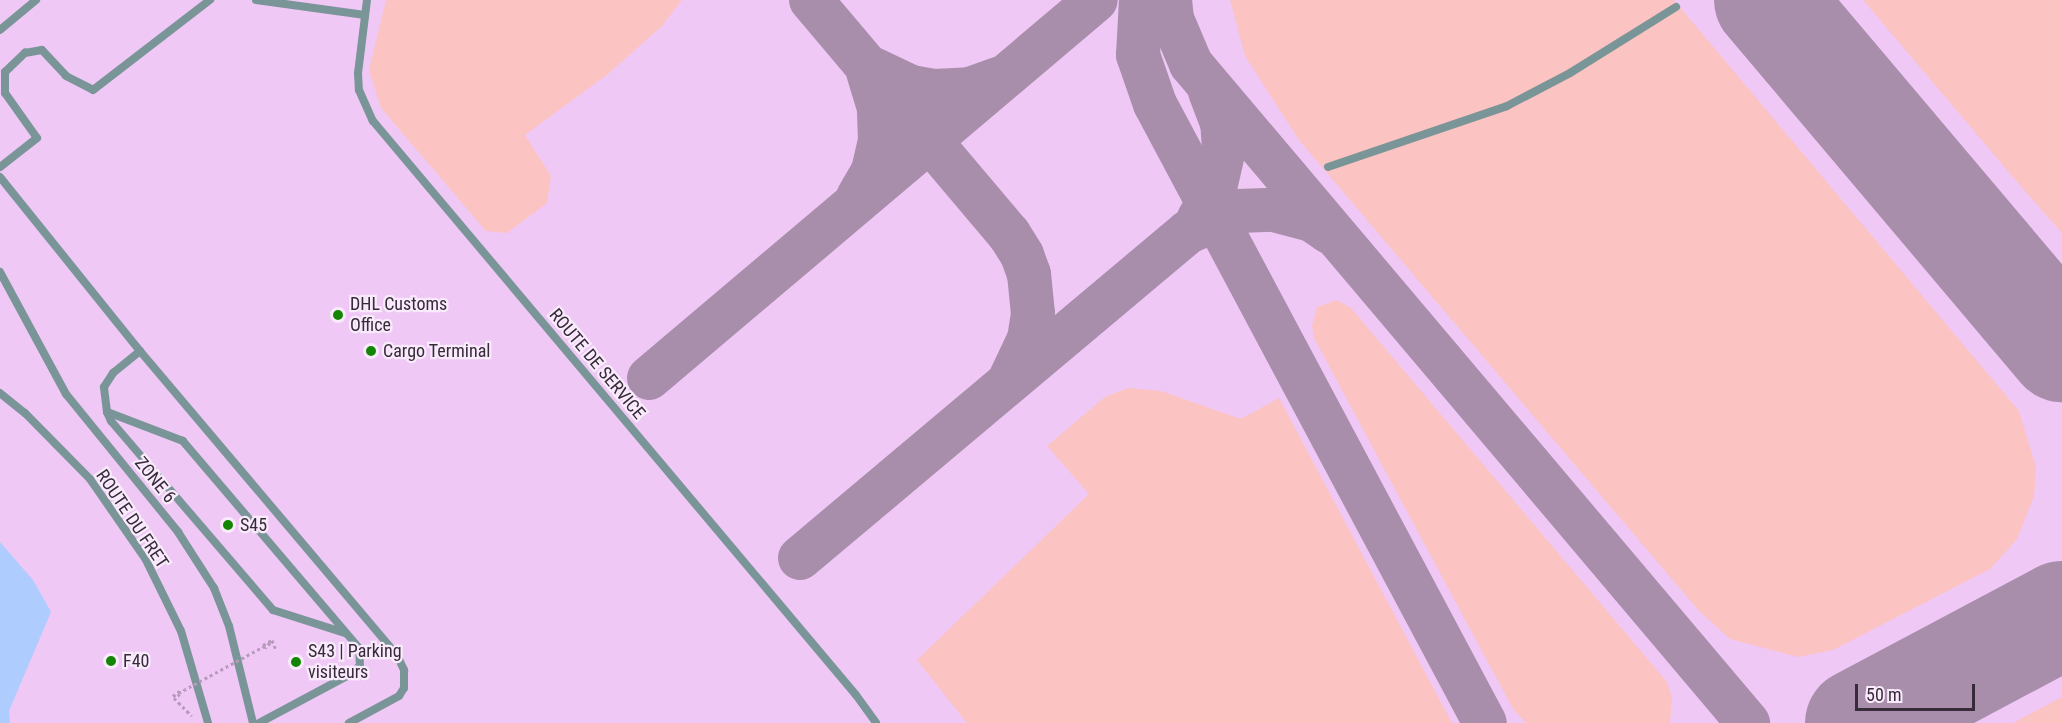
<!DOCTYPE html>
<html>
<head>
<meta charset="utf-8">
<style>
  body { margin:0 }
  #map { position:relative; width:2062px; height:723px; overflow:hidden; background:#f9d5fe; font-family:"Roboto Condensed",sans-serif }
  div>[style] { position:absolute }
  .built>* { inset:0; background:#efc8f6 }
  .green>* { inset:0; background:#fbc3c1 }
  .water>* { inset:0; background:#afccfe }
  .taxiway>* { height:44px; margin:-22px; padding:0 22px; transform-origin:22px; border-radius:22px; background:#a98eac }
  .runway>* { height:108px; margin:-54px; padding:0 54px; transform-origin:54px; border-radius:54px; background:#a98eac }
  .path>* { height:3px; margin-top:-1.5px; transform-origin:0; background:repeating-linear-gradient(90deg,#b79bbb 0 3px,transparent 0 6px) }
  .lane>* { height:8px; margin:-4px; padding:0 4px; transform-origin:4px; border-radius:4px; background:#7a9597 }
  .path-bridge>* { height:3px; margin-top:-1.5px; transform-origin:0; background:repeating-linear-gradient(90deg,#b79bbb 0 3px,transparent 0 6px) }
  .dots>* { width:16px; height:16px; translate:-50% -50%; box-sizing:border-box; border:3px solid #f9ebfc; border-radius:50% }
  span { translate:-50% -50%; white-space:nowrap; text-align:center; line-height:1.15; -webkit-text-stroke:4.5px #f9ebfc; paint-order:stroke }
  .poi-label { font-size:18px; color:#372a39 }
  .left { translate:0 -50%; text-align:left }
  .street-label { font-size:18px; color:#372a39 }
  .scale { position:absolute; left:1855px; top:684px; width:120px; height:27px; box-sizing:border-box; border:3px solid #372a39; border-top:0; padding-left:8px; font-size:18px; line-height:21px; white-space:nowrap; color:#372a39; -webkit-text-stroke:4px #f9ebfc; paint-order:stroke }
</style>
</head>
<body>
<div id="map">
  <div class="built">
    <i style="clip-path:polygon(0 0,2062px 0,2062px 723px,0 723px)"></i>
  </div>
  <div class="green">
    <i style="clip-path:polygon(386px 0,682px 0,662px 26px,608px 74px,525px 135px,551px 176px,547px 203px,507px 233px,486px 231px,381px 108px,369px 70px)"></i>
    <i style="clip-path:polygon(1230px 0,1674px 0,2019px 411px,2036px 467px,2034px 496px,2017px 539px,1990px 569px,1833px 650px,1798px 657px,1730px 639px,1699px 611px,1299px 140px,1245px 56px)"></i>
    <i style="clip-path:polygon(1863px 0,2062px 0,2062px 233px,2018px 183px)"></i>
    <i style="clip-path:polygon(1337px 300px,1351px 308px,1667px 682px,1672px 698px,1670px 723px,1526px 723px,1513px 709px,1314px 338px,1312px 326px,1317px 307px)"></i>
    <i style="clip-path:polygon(1128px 388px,1161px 391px,1241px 419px,1279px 398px,1452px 723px,967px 723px,917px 660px,1089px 494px,1047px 446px,1105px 397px)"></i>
    <i style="clip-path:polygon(2062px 697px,2062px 723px,2013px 723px)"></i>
  </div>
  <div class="water">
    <i style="clip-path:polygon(0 542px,33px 580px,51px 612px,9px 711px,10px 723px,0 723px)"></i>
  </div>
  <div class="taxiway">
    <i style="left:811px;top:0;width:307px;rotate:49.8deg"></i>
    <i style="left:1009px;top:234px;width:25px;rotate:58deg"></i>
    <i style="left:1022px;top:255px;width:20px;rotate:70deg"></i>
    <i style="left:1029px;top:274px;width:40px;rotate:84.3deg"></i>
    <i style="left:1033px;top:314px;width:25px;rotate:99deg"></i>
    <i style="left:1029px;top:339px;width:42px;rotate:115.3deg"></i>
    <i style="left:1141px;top:0;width:55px;rotate:93.1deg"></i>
    <i style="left:1138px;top:55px;width:52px;rotate:70.9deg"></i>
    <i style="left:1155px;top:104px;width:701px;rotate:61.94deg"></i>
    <i style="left:1170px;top:0;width:19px;rotate:84deg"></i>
    <i style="left:1172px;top:19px;width:49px;rotate:67.1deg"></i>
    <i style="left:1191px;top:64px;width:863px;rotate:49.79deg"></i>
    <i style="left:873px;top:69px;width:42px;rotate:25.3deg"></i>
    <i style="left:911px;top:87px;width:23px;rotate:10deg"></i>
    <i style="left:934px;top:91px;width:36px;rotate:-3deg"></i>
    <i style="left:970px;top:89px;width:29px;rotate:-20deg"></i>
    <i style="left:858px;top:197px;width:30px;rotate:-60deg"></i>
    <i style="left:873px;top:171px;width:31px;rotate:-77deg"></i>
    <i style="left:880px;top:141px;width:33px;rotate:-92deg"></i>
    <i style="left:879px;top:108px;width:37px;rotate:-107deg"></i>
    <i style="left:1199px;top:218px;width:29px;rotate:-59deg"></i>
    <i style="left:1214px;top:193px;width:45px;rotate:-77.2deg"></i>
    <i style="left:1224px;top:149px;width:26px;rotate:-94deg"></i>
    <i style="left:1222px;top:123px;width:33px;rotate:-111deg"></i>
    <i style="left:649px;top:378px;width:585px;rotate:-40.22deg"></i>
    <i style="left:800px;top:558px;width:507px;rotate:-40.04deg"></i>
    <i style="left:1188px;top:232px;width:54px;rotate:-22.8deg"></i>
    <i style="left:1238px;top:211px;width:36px;rotate:-2deg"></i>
    <i style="left:1274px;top:210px;width:39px;rotate:15deg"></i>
    <i style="left:1312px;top:220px;width:21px;rotate:35deg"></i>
    <i style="left:1882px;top:723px;width:23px;rotate:-47deg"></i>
    <i style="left:1898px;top:706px;width:40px;rotate:-32.9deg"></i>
  </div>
  <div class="runway">
    <i style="left:1768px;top:0;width:456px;rotate:49.8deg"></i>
    <i style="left:1859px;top:723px;width:230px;rotate:-28deg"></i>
  </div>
  <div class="path">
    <i style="left:270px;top:643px;width:7px;rotate:135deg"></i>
    <i style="left:265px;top:648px;width:4px;rotate:-124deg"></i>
    <i style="left:263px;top:645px;width:10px;rotate:-29deg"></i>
    <i style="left:272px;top:640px;width:11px;rotate:68deg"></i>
    <i style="left:173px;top:696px;width:8px;rotate:-40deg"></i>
    <i style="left:179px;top:691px;width:3px;rotate:72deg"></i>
    <i style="left:180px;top:694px;width:7px;rotate:146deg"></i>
    <i style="left:174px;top:698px;width:25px;rotate:45deg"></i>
  </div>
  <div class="lane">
    <i style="left:256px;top:0;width:110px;rotate:7.8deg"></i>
    <i style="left:367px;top:0;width:74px;rotate:97deg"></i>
    <i style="left:358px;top:73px;width:17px;rotate:87deg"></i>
    <i style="left:359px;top:90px;width:34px;rotate:66deg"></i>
    <i style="left:373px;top:121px;width:750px;rotate:49.92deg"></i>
    <i style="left:856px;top:695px;width:34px;rotate:54deg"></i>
    <i style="left:0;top:30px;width:47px;rotate:-39.8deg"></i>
    <i style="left:0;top:167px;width:47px;rotate:-38.1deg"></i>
    <i style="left:37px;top:138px;width:55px;rotate:-125.4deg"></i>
    <i style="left:5px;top:93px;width:21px;rotate:-90deg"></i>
    <i style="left:5px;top:72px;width:28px;rotate:-44deg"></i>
    <i style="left:25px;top:53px;width:17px;rotate:-10deg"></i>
    <i style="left:42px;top:50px;width:35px;rotate:47deg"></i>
    <i style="left:66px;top:76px;width:30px;rotate:27deg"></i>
    <i style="left:93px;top:90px;width:148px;rotate:-37.6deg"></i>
    <i style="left:1328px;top:167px;width:189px;rotate:-18.8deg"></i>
    <i style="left:1507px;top:106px;width:71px;rotate:-27.6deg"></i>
    <i style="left:1570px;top:73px;width:125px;rotate:-31.9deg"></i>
    <i style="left:0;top:177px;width:223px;rotate:51.2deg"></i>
    <i style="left:0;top:272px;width:139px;rotate:61.6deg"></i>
    <i style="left:66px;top:394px;width:178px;rotate:50.9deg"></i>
    <i style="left:178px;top:532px;width:67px;rotate:57.3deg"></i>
    <i style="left:214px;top:588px;width:41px;rotate:68.5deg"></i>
    <i style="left:229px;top:626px;width:100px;rotate:76.1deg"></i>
    <i style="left:0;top:393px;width:32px;rotate:39deg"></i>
    <i style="left:25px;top:413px;width:93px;rotate:45.4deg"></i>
    <i style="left:90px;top:479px;width:98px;rotate:55.3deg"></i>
    <i style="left:146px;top:560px;width:79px;rotate:63.8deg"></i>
    <i style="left:181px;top:631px;width:96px;rotate:73.6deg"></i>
    <i style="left:107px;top:412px;width:10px;rotate:66deg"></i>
    <i style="left:111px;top:421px;width:249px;rotate:49.4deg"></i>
    <i style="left:273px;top:610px;width:76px;rotate:17.7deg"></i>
    <i style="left:259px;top:723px;width:100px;rotate:-28.1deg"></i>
    <i style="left:347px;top:676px;width:16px;rotate:-38deg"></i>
    <i style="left:360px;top:666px;width:18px;rotate:-93deg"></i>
    <i style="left:359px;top:648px;width:272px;rotate:-130.4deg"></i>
    <i style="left:183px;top:441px;width:81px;rotate:-159.1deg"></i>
    <i style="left:107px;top:412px;width:25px;rotate:-97deg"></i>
    <i style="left:104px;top:387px;width:17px;rotate:-57deg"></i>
    <i style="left:113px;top:373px;width:35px;rotate:-39deg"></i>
    <i style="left:140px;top:351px;width:398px;rotate:49.8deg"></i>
    <i style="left:397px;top:655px;width:17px;rotate:65deg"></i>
    <i style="left:404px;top:670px;width:18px;rotate:90deg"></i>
    <i style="left:404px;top:688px;width:9px;rotate:122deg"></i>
    <i style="left:399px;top:696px;width:57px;rotate:151.6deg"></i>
  </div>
  <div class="path-bridge">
    <i style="left:173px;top:696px;width:111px;rotate:-28.7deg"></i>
  </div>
  <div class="dots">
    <i style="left:338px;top:315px;background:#138601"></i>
    <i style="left:371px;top:351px;background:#138601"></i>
    <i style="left:228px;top:525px;background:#138601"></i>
    <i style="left:111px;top:661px;background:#138601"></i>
    <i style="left:296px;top:662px;background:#138601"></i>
  </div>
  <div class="poi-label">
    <span class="left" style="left:350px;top:315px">DHL Customs<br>Office</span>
    <span class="left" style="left:383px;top:351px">Cargo Terminal</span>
    <span class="left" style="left:240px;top:525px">S45</span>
    <span class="left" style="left:308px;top:662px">S43 | Parking<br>visiteurs</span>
    <span class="left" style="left:123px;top:661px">F40</span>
  </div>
  <div class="street-label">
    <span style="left:597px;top:364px;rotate:50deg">ROUTE DE SERVICE</span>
    <span style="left:155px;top:480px;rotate:51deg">ZONE 6</span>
    <span style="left:132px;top:519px;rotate:56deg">ROUTE DU FRET</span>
  </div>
  <div class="scale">50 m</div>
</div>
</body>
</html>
